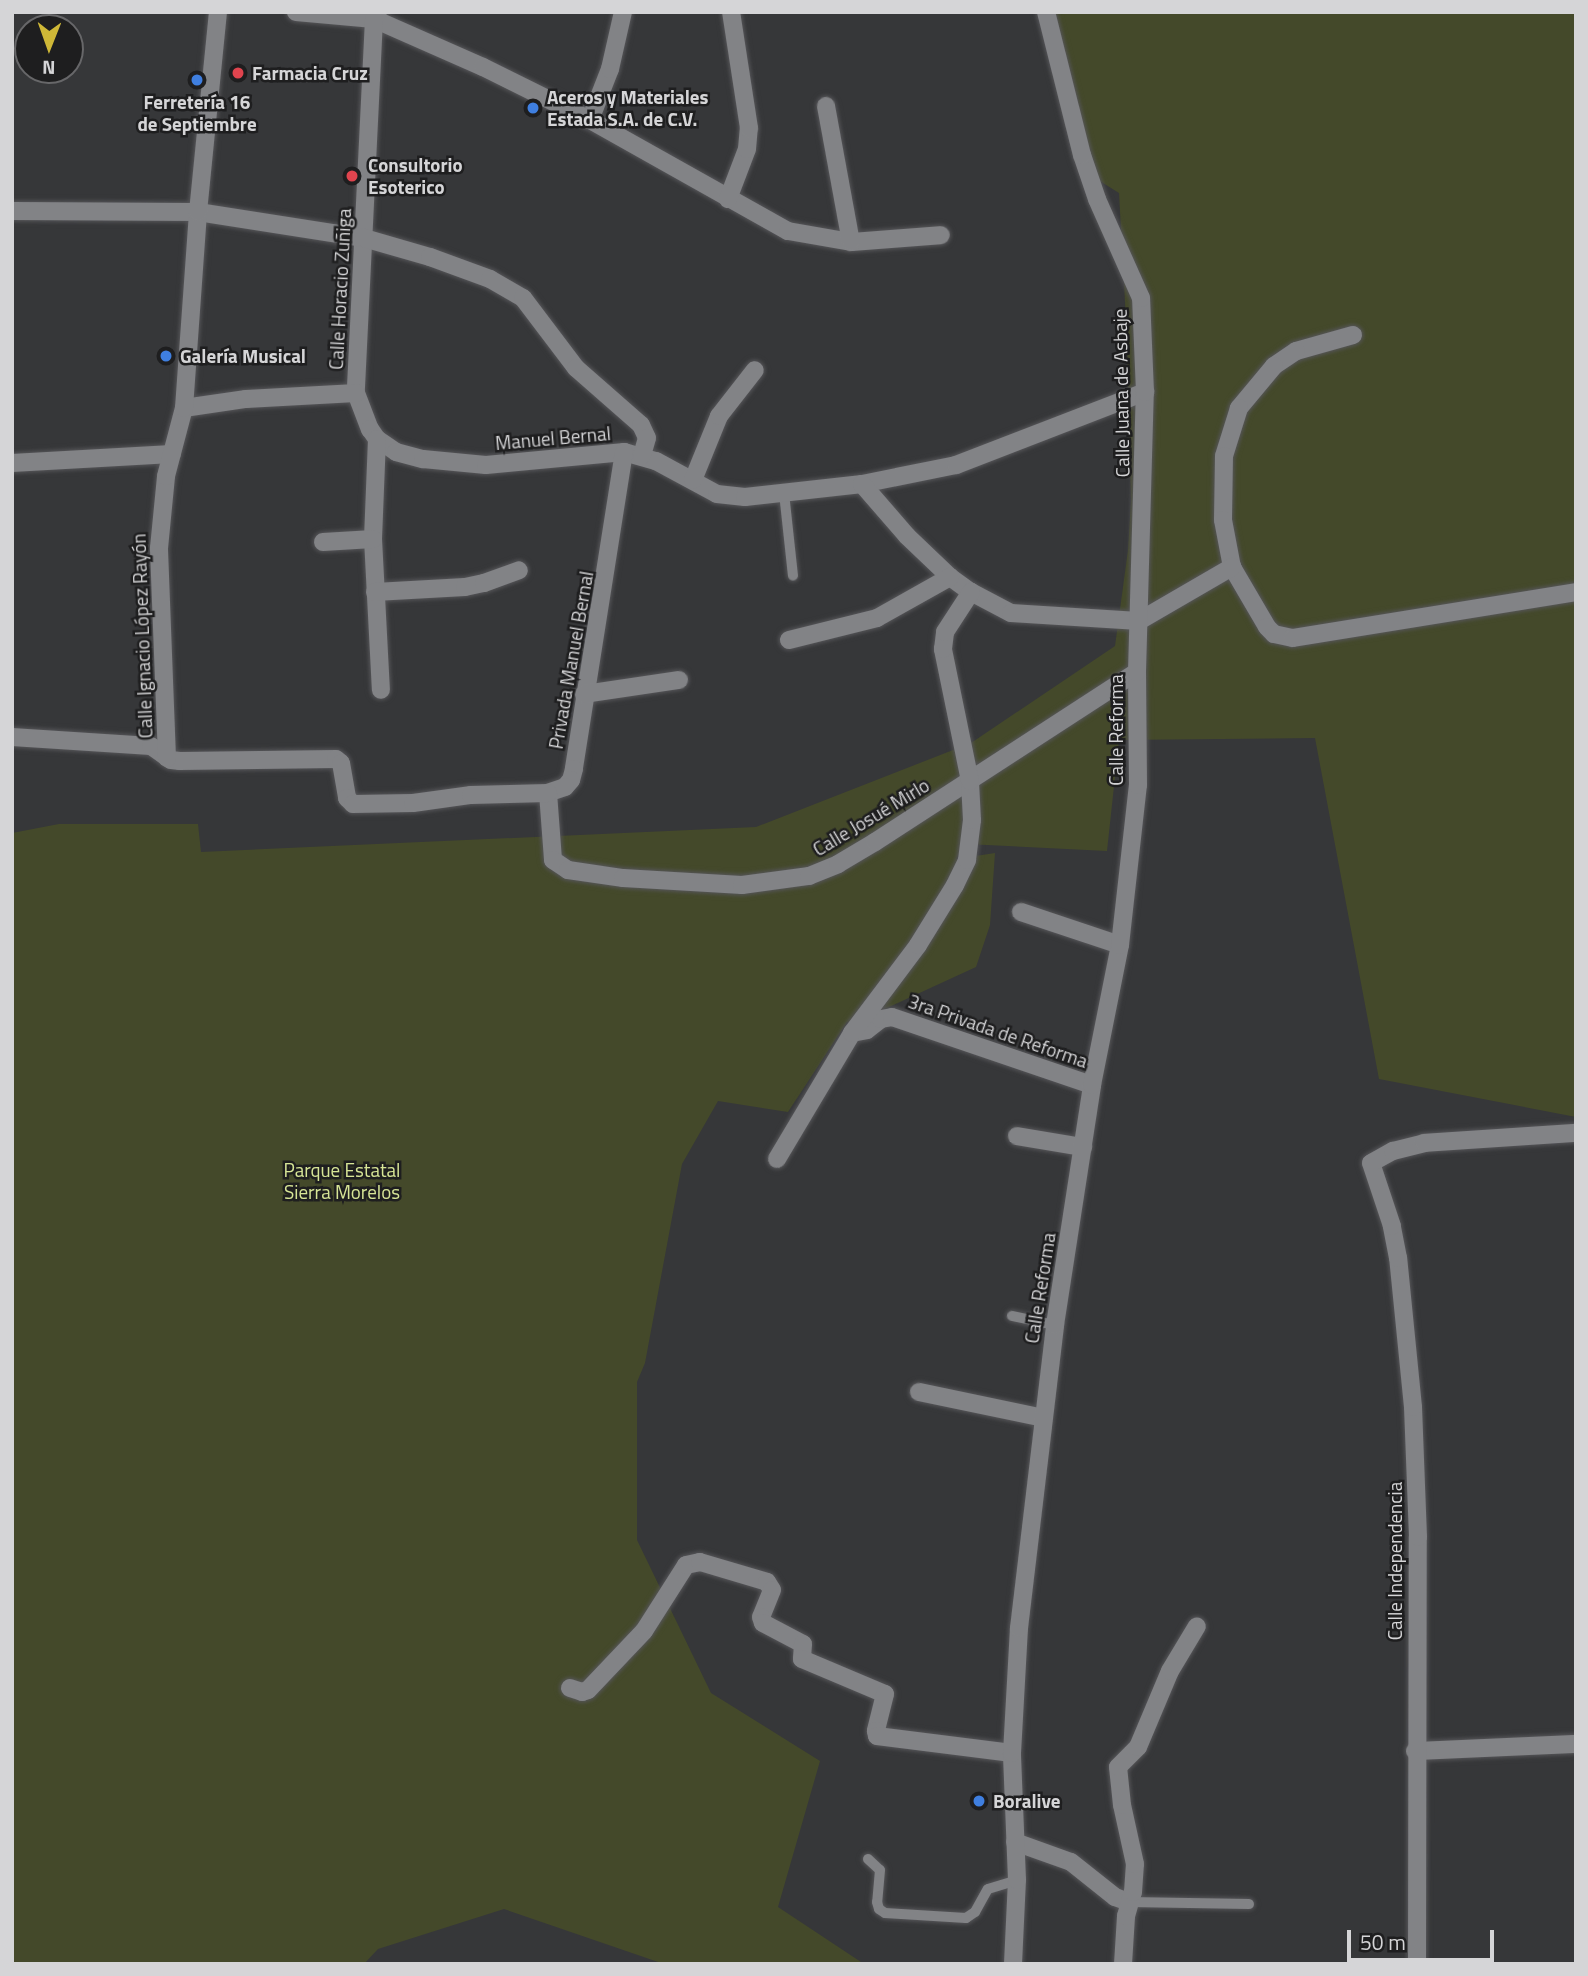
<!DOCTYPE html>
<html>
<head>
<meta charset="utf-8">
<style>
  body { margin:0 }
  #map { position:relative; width:1588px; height:1976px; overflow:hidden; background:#363739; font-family:"Titillium Web",sans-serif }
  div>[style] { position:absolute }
  .green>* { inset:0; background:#44492a }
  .roads { filter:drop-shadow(0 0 2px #555558) drop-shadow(0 0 2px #555558) }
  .lane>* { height:10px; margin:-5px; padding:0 5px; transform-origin:5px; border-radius:5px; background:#828386 }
  .street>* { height:18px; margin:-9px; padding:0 9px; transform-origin:9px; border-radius:9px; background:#828386 }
  .secondary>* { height:18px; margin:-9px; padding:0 9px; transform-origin:9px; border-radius:9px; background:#828386 }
  .dots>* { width:19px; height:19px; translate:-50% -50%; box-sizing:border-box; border:4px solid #1e1e1f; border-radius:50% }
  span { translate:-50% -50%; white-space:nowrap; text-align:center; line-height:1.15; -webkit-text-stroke:5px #1e1e1f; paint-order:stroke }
  .poi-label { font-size:19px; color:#d5d5d7; font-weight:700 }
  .left { translate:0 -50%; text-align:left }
  .street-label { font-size:19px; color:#d5d5d7 }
  .park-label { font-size:19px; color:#d7e596 }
  .frame { position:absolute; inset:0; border:14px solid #d5d5d7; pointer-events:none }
  .north { position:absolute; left:14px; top:14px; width:70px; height:70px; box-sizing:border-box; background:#1e1e1f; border:2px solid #676769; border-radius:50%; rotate:181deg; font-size:19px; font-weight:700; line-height:28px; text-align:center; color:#d5d5d7 }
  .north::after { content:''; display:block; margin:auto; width:24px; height:32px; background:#cfb837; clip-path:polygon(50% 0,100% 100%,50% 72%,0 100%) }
  .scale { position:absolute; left:1347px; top:1930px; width:147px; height:32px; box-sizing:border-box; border:4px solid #d5d5d7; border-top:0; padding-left:9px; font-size:21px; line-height:24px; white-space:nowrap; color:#d5d5d7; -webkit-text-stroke:5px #1e1e1f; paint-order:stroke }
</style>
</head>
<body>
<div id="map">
  <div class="green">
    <i style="clip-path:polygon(1046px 12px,1576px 12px,1576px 1117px,1379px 1079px,1315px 738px,1119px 740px,1107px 851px,966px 844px,956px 859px,995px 853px,990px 925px,976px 967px,863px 1019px,847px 1022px,788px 1112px,718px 1101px,682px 1164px,645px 1363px,637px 1382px,637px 1540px,711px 1693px,820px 1761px,778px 1907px,864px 1964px,664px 1964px,504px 1909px,378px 1949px,364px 1964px,12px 1964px,12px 833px,59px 824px,198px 824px,201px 852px,756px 827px,971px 743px,1115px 646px,1128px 550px,1131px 501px,1127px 338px,1119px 193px,1087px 173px)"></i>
  </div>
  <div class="roads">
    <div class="lane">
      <i style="left:784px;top:493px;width:83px;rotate:83.8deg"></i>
      <i style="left:1012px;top:1316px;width:44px;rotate:11.8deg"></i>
      <i style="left:868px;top:1859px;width:16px;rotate:43deg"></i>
      <i style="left:880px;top:1870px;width:32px;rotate:95deg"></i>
      <i style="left:877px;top:1902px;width:7px;rotate:74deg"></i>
      <i style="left:879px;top:1909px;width:7px;rotate:34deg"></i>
      <i style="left:885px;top:1913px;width:81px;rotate:3.5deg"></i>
      <i style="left:966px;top:1918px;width:11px;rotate:-34deg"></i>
      <i style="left:975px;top:1912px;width:26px;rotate:-61deg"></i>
      <i style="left:988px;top:1889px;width:30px;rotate:-17deg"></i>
      <i style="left:1129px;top:1902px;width:120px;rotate:1deg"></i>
    </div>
    <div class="street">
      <i style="left:296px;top:12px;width:78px;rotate:5.1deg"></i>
      <i style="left:374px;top:19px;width:119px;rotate:23.8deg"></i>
      <i style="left:483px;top:67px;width:119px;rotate:26.4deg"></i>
      <i style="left:590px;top:120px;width:227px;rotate:29.3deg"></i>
      <i style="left:788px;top:231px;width:64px;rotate:9.9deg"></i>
      <i style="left:851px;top:242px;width:90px;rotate:-4.4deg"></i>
      <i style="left:378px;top:12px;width:8px;rotate:120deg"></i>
      <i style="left:374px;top:19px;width:374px;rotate:92.8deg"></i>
      <i style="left:356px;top:393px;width:39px;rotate:69deg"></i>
      <i style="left:370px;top:429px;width:12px;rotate:55deg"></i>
      <i style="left:377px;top:439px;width:23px;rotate:34deg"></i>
      <i style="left:396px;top:452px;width:28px;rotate:15deg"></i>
      <i style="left:423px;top:459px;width:63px;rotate:5.4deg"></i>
      <i style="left:486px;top:465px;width:139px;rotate:-5.4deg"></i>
      <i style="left:624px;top:452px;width:33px;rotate:16deg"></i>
      <i style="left:656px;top:461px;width:69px;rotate:28.4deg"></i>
      <i style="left:717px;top:494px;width:28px;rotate:6deg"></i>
      <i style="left:745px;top:497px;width:118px;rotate:-6.3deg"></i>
      <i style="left:862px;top:484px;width:96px;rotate:-11.4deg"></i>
      <i style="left:956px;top:465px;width:203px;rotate:-21.1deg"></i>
      <i style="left:826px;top:106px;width:138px;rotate:79.6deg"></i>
      <i style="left:590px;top:120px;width:55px;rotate:-68.6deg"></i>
      <i style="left:610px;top:69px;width:58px;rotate:-77.2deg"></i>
      <i style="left:728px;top:199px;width:53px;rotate:-69.2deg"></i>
      <i style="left:747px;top:149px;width:21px;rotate:-85deg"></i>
      <i style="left:749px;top:128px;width:117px;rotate:-98.8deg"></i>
      <i style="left:12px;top:211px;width:186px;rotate:0.3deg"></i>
      <i style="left:198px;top:212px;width:168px;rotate:8.9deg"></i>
      <i style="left:364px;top:238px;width:69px;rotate:16.1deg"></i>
      <i style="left:430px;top:257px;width:64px;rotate:20.1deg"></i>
      <i style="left:490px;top:279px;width:38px;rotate:30deg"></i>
      <i style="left:523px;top:298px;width:88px;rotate:52.9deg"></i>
      <i style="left:576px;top:368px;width:86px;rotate:41.2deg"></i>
      <i style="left:641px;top:425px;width:14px;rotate:65deg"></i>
      <i style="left:647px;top:438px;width:18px;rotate:106deg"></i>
      <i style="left:1353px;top:335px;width:59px;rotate:164.3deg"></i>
      <i style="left:1296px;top:351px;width:27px;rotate:146deg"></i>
      <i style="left:1274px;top:366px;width:55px;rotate:129.8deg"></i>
      <i style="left:1239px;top:408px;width:50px;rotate:107.4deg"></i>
      <i style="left:1224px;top:456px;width:64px;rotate:90.9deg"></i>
      <i style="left:1223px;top:520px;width:48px;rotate:79.2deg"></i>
      <i style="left:1232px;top:567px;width:69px;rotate:59.7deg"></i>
      <i style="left:1267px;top:627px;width:10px;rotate:45deg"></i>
      <i style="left:1274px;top:634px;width:19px;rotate:12deg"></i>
      <i style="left:1293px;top:638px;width:287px;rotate:-9.2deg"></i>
      <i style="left:184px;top:408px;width:63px;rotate:-8.3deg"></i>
      <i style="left:246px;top:399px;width:110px;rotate:-3.1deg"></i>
      <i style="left:377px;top:439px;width:100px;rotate:92.3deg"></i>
      <i style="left:373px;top:539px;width:151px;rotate:87deg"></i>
      <i style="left:624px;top:452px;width:321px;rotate:99deg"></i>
      <i style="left:574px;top:769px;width:11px;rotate:105deg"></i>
      <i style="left:571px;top:780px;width:9px;rotate:131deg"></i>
      <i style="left:565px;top:787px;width:18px;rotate:161deg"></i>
      <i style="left:548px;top:793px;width:67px;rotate:85.7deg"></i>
      <i style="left:553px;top:860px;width:18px;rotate:34deg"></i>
      <i style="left:568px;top:870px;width:56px;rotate:8.3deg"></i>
      <i style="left:623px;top:878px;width:119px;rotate:3.4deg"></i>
      <i style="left:742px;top:885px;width:68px;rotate:-7.7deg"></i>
      <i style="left:809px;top:876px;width:31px;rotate:-22deg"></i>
      <i style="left:838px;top:864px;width:43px;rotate:-30.7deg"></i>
      <i style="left:875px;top:842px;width:312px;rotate:-33deg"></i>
      <i style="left:12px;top:463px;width:160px;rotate:-3.2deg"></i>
      <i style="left:693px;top:480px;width:69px;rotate:-67.9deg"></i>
      <i style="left:719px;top:416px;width:58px;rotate:-52deg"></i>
      <i style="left:862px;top:484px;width:69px;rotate:49.1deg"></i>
      <i style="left:907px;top:536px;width:59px;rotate:43.6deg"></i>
      <i style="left:950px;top:577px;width:26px;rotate:36deg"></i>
      <i style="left:971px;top:592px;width:45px;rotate:27.7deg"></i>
      <i style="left:1011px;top:613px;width:128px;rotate:3.6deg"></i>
      <i style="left:1139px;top:621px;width:108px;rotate:-30.1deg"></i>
      <i style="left:323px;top:542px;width:50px;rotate:-3.4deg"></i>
      <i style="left:375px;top:592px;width:90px;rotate:-3.2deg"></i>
      <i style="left:465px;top:587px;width:19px;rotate:-12deg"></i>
      <i style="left:484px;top:583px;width:37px;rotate:-20deg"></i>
      <i style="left:789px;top:640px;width:91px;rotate:-14deg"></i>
      <i style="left:877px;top:618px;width:84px;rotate:-29.3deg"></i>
      <i style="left:584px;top:694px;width:96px;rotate:-8.4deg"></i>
      <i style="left:12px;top:737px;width:139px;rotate:3.7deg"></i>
      <i style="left:151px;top:746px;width:24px;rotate:35deg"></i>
      <i style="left:171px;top:760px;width:9px;rotate:6deg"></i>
      <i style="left:180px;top:761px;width:156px;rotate:-0.7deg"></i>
      <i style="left:336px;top:759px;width:6px;rotate:39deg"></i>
      <i style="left:341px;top:763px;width:36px;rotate:80deg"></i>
      <i style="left:347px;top:798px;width:8px;rotate:45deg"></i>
      <i style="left:353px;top:804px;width:60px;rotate:-1deg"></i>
      <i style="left:413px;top:803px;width:59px;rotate:-7.9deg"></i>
      <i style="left:471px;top:795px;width:77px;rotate:-1.5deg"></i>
      <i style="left:167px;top:758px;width:210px;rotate:-92.2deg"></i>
      <i style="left:159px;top:548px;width:72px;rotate:-84.4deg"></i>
      <i style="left:166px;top:476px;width:70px;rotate:-75.2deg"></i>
      <i style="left:184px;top:408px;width:196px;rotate:-85.9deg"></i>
      <i style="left:198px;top:212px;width:201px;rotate:-84.3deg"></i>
      <i style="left:1021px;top:912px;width:104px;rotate:18.4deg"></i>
      <i style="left:852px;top:1033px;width:15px;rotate:-11deg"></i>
      <i style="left:867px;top:1030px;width:18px;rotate:-38deg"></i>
      <i style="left:881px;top:1019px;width:11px;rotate:-10deg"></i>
      <i style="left:892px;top:1017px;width:211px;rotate:18.8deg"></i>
      <i style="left:1017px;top:1136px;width:67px;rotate:9.5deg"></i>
      <i style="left:777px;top:1159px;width:147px;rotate:-59.2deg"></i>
      <i style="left:852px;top:1033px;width:110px;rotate:-53.1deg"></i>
      <i style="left:918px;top:945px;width:70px;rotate:-58.3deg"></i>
      <i style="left:955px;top:885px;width:28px;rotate:-64deg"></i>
      <i style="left:967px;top:860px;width:40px;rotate:-82.9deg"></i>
      <i style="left:972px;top:820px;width:39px;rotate:-93deg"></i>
      <i style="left:970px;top:781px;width:135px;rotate:-101.6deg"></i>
      <i style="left:943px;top:649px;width:17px;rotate:-83deg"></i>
      <i style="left:945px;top:632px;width:48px;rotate:-57deg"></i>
      <i style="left:919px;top:1392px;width:127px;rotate:11.8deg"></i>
      <i style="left:570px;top:1688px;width:13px;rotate:18deg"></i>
      <i style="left:582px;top:1692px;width:6px;rotate:-18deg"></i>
      <i style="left:588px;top:1690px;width:81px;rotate:-46.5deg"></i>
      <i style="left:644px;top:1631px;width:78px;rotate:-57.5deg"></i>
      <i style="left:686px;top:1565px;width:14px;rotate:-12deg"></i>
      <i style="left:700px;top:1562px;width:70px;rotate:16.6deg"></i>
      <i style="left:767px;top:1582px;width:9px;rotate:58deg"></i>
      <i style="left:772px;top:1590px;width:29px;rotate:112deg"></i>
      <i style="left:761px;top:1617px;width:6px;rotate:72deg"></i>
      <i style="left:763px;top:1623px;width:45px;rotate:27.7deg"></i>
      <i style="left:803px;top:1644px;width:15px;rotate:94deg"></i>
      <i style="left:802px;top:1659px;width:90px;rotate:22.9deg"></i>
      <i style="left:885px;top:1694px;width:38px;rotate:104deg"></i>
      <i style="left:876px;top:1731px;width:5px;rotate:79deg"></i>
      <i style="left:877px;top:1736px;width:136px;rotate:7.2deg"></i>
      <i style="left:1415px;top:1751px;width:161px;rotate:-2.5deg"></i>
      <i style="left:1015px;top:1842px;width:59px;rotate:19.7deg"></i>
      <i style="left:1071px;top:1862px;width:56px;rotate:38.5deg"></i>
      <i style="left:1115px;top:1897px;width:15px;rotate:20deg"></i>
      <i style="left:1123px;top:1964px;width:48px;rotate:-86.4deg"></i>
      <i style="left:1126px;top:1916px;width:25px;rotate:-74deg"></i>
      <i style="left:1133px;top:1892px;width:28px;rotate:-86deg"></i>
      <i style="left:1135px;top:1864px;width:60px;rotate:-102.4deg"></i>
      <i style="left:1122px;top:1805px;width:38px;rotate:-96deg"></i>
      <i style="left:1118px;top:1767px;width:28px;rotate:-45deg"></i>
      <i style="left:1138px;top:1747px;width:82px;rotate:-67.2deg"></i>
      <i style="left:1170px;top:1671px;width:52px;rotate:-59deg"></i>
      <i style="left:1417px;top:1964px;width:427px;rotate:-89.9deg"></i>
      <i style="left:1418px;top:1537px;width:130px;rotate:-92.2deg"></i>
      <i style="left:1413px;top:1407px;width:150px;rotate:-95.7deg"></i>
      <i style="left:1398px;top:1258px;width:33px;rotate:-101deg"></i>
      <i style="left:1392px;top:1226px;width:66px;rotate:-108.4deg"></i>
      <i style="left:1371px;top:1163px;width:25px;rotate:-29deg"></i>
      <i style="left:1393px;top:1151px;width:32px;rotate:-14deg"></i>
      <i style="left:1424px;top:1143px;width:152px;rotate:-3.8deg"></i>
    </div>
    <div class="secondary">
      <i style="left:1013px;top:1964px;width:84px;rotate:-87.3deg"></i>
      <i style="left:1017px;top:1880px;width:127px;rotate:-92.3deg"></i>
      <i style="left:1012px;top:1753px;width:125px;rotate:-86.8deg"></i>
      <i style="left:1019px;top:1628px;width:305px;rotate:-83.2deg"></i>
      <i style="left:1055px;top:1325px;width:243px;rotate:-81.2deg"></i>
      <i style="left:1092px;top:1085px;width:143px;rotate:-78.7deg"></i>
      <i style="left:1120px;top:945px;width:161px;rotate:-83.6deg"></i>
      <i style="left:1138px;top:785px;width:113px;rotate:-90.5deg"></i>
      <i style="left:1137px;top:672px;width:280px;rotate:-88.4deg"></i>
      <i style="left:1145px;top:392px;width:94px;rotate:-92.4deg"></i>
      <i style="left:1141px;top:298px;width:108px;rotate:-114deg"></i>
      <i style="left:1097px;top:199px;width:46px;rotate:-108.8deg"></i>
      <i style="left:1082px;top:155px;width:147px;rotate:-104.1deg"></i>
    </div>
  </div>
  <div class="dots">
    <i style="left:238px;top:73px;background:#e0444e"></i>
    <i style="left:197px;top:80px;background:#3f7fe0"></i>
    <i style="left:533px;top:108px;background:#3f7fe0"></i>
    <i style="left:352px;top:176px;background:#e0444e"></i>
    <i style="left:166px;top:356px;background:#3f7fe0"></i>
    <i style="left:979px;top:1801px;background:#3f7fe0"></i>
  </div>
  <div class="poi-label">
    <span class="left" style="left:252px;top:73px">Farmacia Cruz</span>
    <span class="left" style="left:547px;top:108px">Aceros y Materiales<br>Estada S.A. de C.V.</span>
    <span style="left:197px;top:113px">Ferretería 16<br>de Septiembre</span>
    <span class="left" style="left:368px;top:176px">Consultorio<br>Esoterico</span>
    <span class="left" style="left:180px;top:356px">Galería Musical</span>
    <span class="left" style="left:993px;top:1801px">Boralive</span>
  </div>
  <div class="street-label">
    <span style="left:340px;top:289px;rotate:-87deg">Calle Horacio Zuñiga</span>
    <span style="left:1121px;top:393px;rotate:-91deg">Calle Juana de Asbaje</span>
    <span style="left:553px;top:438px;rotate:-5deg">Manuel Bernal</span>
    <span style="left:142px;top:636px;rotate:-92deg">Calle Ignacio López Rayón</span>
    <span style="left:571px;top:660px;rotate:-80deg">Privada Manuel Bernal</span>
    <span style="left:1116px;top:730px;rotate:-90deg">Calle Reforma</span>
    <span style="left:871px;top:817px;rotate:-31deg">Calle Josué Mirlo</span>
    <span style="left:998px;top:1031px;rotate:19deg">3ra Privada de Reforma</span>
    <span style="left:1040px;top:1288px;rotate:-81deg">Calle Reforma</span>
    <span style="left:1395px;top:1561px;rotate:-90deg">Calle Independencia</span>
  </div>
  <div class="park-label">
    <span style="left:342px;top:1181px">Parque Estatal<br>Sierra Morelos</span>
  </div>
  <div class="frame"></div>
  <div class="north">N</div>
  <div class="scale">50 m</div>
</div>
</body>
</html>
